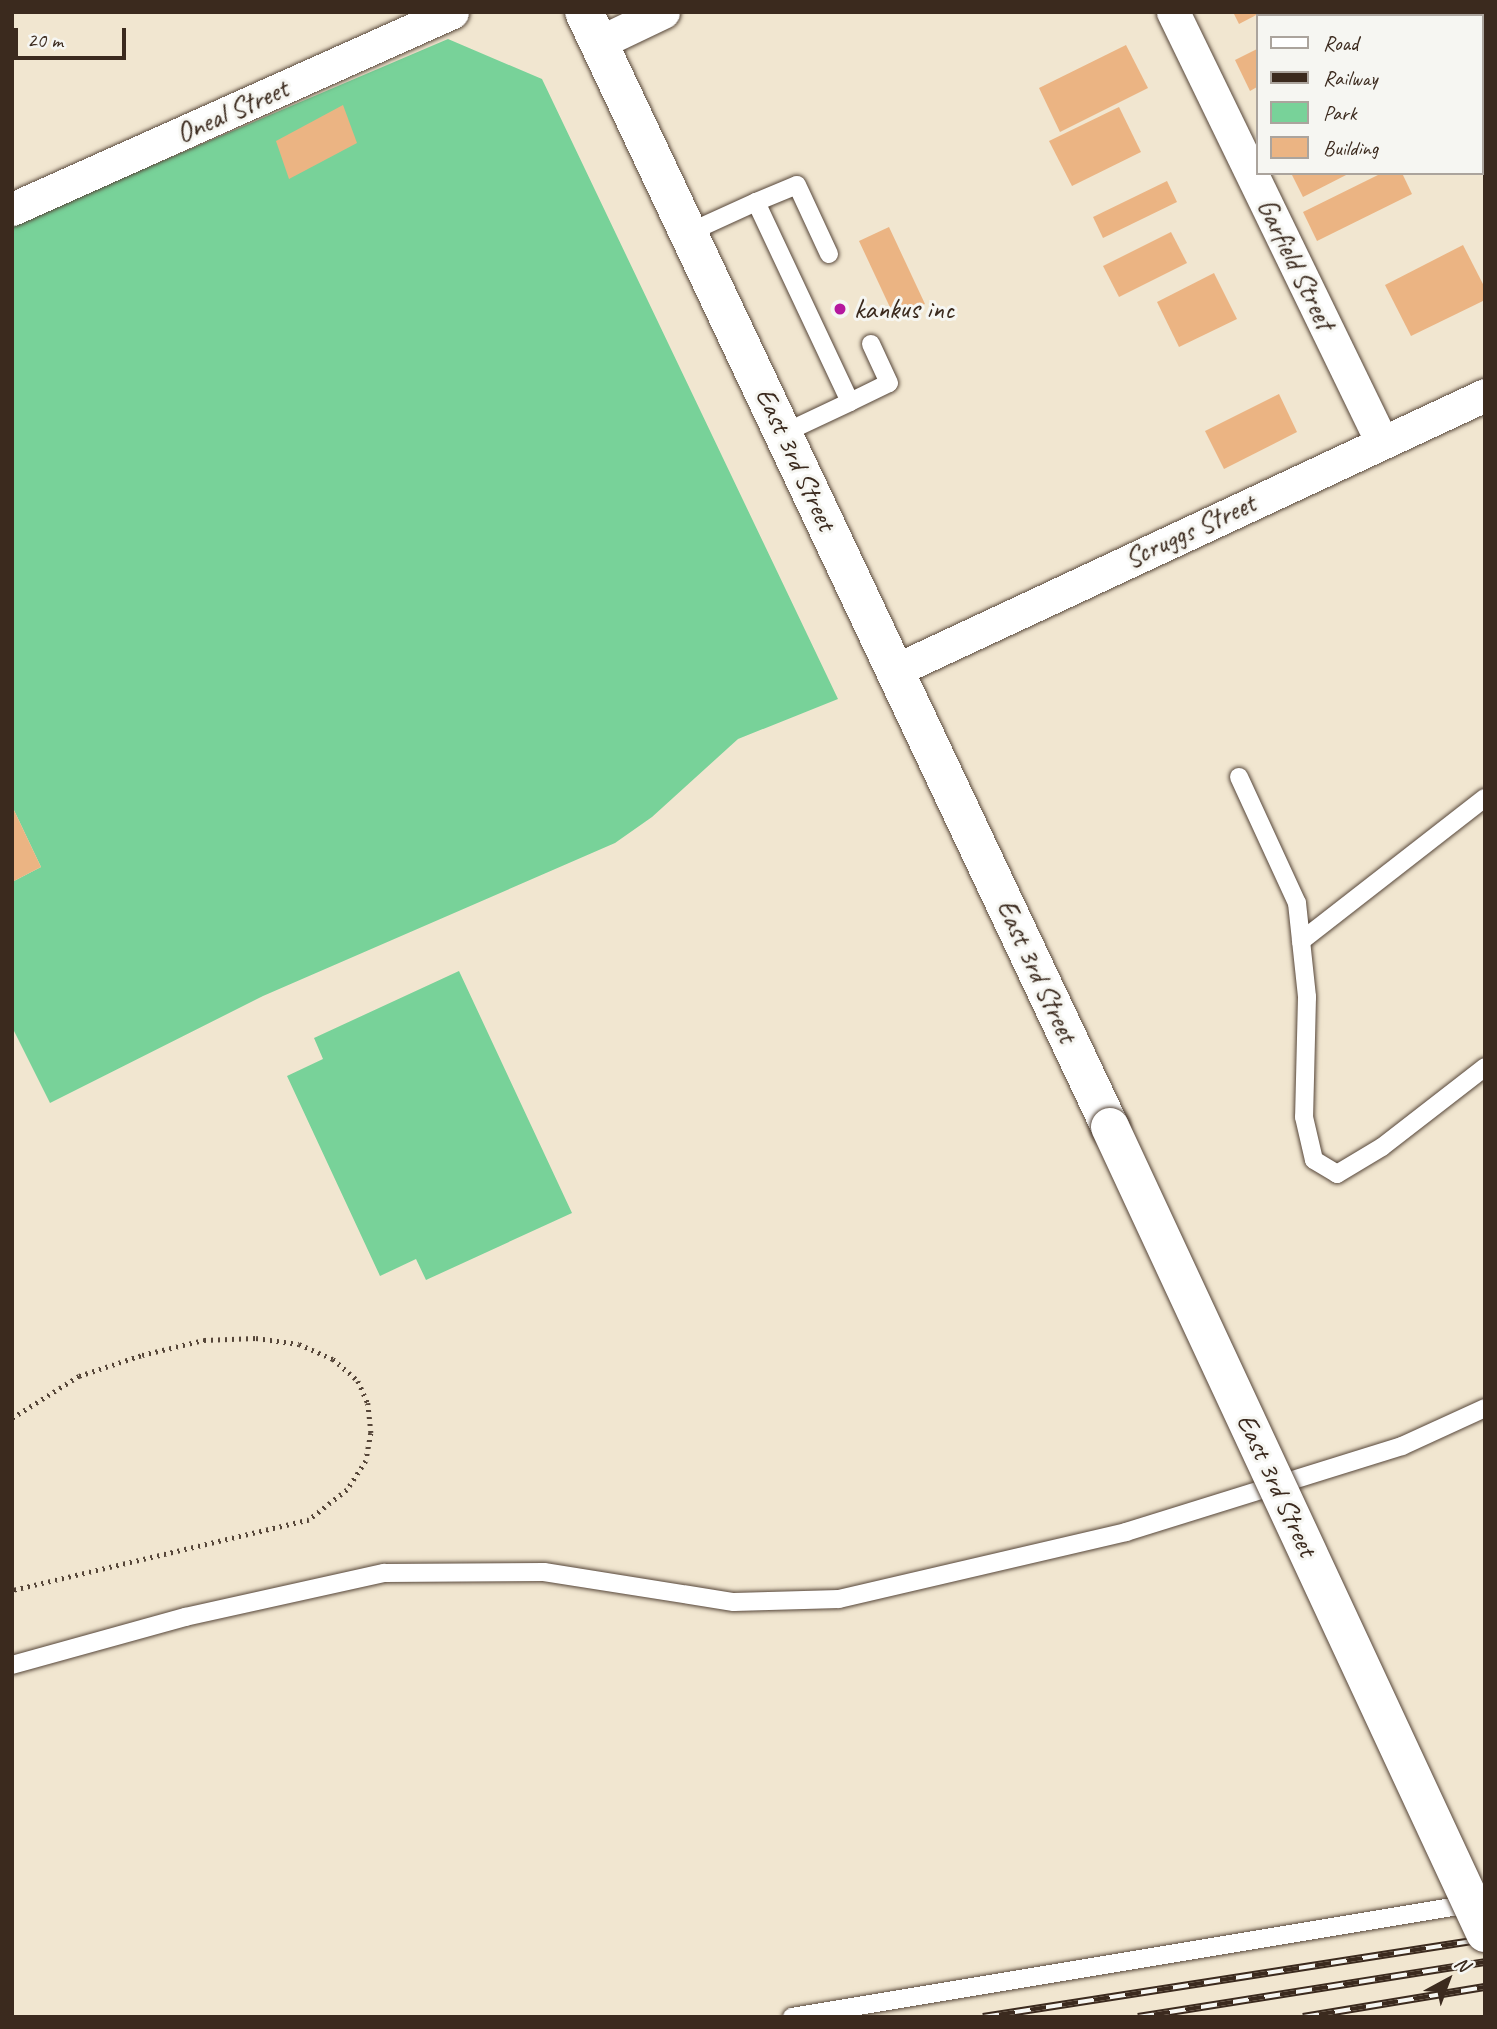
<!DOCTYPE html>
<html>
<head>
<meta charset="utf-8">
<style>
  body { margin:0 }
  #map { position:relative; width:1497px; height:2029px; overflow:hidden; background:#f1e6d0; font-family:Caveat,sans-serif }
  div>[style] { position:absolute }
  .green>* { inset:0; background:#78d299 }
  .building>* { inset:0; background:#ebb483 }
  .path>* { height:4.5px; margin-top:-2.25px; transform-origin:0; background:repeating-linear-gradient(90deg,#564639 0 2px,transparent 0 7px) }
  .roads { filter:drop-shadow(0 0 2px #564639) drop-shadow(0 0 2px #564639) }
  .service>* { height:18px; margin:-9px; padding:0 9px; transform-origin:9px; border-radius:9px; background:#fff }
  .minor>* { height:33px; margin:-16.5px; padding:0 16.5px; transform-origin:16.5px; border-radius:16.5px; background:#fff }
  .secondary>* { height:38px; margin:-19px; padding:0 19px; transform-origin:19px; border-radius:19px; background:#fff }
  .rail>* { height:8px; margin-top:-4px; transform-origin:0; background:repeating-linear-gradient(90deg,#f6f6f2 0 16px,#3b2a1e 0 32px); box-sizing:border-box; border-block:2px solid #3b2a1e }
  .bridges { filter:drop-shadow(0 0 2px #564639) drop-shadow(0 0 2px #564639) }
  .secondary-bridge>* { height:38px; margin:-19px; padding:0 19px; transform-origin:19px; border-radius:19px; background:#fff }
  .dots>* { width:19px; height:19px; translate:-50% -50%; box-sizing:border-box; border:4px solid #f6f6f2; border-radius:50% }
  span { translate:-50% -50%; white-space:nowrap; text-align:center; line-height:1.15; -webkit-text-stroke:6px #f6f6f2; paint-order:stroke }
  .street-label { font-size:28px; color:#3b2a1e }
  .poi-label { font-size:28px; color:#3b2a1e }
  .left { translate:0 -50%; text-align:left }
  .frame { position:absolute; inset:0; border:14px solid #3b2a1e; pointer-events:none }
  .legend { position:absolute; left:1256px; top:14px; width:228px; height:161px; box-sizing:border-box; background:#f6f6f2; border:2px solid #aba49d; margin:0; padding:9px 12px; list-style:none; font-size:21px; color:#3b2a1e }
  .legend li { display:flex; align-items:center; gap:14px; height:35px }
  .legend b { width:35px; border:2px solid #aba49d }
  .north { position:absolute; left:1413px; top:1945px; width:70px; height:70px; -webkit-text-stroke:5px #f6f6f2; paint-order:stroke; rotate:41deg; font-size:19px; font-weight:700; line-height:28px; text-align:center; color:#3b2a1e }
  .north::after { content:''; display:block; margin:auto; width:24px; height:32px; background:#3b2a1e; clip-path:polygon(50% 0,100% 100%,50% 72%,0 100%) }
  .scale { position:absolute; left:14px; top:28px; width:112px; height:32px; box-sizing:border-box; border:4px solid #3b2a1e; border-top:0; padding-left:9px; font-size:21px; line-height:24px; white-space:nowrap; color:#3b2a1e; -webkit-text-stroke:5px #f6f6f2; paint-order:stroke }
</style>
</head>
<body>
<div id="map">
  <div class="green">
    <i style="clip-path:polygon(448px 39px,542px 79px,838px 699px,738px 739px,652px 817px,615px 843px,263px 996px,50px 1103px,12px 1027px,12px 882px,41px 867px,12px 806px,12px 225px)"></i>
    <i style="clip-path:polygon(459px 971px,572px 1213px,426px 1280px,416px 1259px,380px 1276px,287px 1076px,323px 1059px,314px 1038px)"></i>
  </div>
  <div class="building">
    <i style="clip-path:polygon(1233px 12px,1262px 12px,1239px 24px)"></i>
    <i style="clip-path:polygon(1126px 45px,1148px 88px,1060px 132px,1039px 88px)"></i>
    <i style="clip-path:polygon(1257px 49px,1257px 87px,1250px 91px,1235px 60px)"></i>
    <i style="clip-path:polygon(343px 105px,357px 143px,289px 179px,276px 141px)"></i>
    <i style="clip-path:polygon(1119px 107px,1141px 152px,1072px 186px,1049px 141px)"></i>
    <i style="clip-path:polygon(1291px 173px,1350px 173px,1303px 197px)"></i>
    <i style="clip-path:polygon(1382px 173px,1402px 173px,1412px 194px,1317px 241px,1303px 212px)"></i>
    <i style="clip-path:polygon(1167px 181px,1177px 202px,1103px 238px,1093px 217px)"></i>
    <i style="clip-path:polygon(889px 227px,925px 304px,895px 318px,859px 241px)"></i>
    <i style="clip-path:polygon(1171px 232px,1187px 263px,1119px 297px,1103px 266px)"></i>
    <i style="clip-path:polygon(1463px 245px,1485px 288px,1485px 300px,1411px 336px,1385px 285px)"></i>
    <i style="clip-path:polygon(1214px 273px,1237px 319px,1179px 347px,1157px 302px)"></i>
    <i style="clip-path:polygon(1279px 394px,1297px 432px,1224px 469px,1205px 431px)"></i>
    <i style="clip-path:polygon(12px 806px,41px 867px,12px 882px)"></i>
  </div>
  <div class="path">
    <i style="left:12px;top:1418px;width:79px;rotate:-32.1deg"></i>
    <i style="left:79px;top:1376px;width:66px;rotate:-18.4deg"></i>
    <i style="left:142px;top:1355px;width:64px;rotate:-13.6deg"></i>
    <i style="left:204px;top:1340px;width:52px;rotate:-2.2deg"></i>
    <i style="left:256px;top:1338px;width:43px;rotate:7.9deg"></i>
    <i style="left:299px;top:1344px;width:37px;rotate:24deg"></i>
    <i style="left:333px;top:1359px;width:33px;rotate:41deg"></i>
    <i style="left:358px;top:1381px;width:24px;rotate:66deg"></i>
    <i style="left:368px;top:1403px;width:30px;rotate:84deg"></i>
    <i style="left:371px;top:1433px;width:28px;rotate:100deg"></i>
    <i style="left:366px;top:1461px;width:35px;rotate:123deg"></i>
    <i style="left:347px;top:1490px;width:48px;rotate:141.7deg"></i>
    <i style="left:309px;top:1520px;width:305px;rotate:166.6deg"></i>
  </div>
  <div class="roads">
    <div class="service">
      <i style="left:756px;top:202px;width:44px;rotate:-22.5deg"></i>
      <i style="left:797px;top:185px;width:76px;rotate:65.1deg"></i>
      <i style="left:688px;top:233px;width:75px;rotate:-24.5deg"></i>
      <i style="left:756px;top:202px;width:221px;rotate:64.8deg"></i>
      <i style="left:850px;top:402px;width:73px;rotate:154.8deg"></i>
      <i style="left:850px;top:402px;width:43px;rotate:-26deg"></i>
      <i style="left:889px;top:383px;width:43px;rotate:-114.8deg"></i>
      <i style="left:1239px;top:777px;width:139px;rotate:65.3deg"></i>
      <i style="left:1297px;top:903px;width:95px;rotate:83.9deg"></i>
      <i style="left:1307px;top:997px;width:120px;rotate:91.4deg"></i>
      <i style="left:1304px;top:1117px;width:44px;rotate:76.9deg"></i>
      <i style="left:1314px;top:1160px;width:27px;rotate:31deg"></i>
      <i style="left:1337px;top:1174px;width:52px;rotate:-31deg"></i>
      <i style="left:1382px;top:1147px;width:130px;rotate:-37.8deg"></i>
      <i style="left:1301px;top:941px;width:233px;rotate:-37.9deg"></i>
      <i style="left:12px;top:1665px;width:180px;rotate:-15.5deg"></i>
      <i style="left:185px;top:1617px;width:204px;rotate:-12.5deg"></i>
      <i style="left:384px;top:1573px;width:160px;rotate:-0.4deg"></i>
      <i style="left:544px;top:1572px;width:192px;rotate:9deg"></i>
      <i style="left:734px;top:1602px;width:105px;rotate:-1.6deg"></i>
      <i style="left:839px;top:1599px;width:295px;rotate:-13.1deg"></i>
      <i style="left:1126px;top:1532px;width:289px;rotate:-17.3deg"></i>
      <i style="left:1402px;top:1446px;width:91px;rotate:-24.6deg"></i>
      <i style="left:792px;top:2017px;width:693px;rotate:-9.46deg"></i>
    </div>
    <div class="minor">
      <i style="left:1173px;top:12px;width:476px;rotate:64.1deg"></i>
      <i style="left:598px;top:43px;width:72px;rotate:-25.5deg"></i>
      <i style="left:12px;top:209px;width:482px;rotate:-24.1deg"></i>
      <i style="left:896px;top:670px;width:650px;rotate:-25.03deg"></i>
    </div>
    <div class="secondary">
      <i style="left:584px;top:12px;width:1233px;rotate:64.74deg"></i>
    </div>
  </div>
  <div class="rail">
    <i style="left:983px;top:2017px;width:508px;rotate:-8.83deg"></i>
    <i style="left:1138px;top:2017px;width:351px;rotate:-9deg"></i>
    <i style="left:1303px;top:2017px;width:184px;rotate:-9.4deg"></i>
  </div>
  <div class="bridges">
    <div class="secondary-bridge">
      <i style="left:1110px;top:1127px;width:889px;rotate:65.05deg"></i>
    </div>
  </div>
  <div class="dots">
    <i style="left:840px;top:309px;background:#b5179e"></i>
  </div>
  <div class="street-label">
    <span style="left:232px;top:111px;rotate:-24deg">Oneal Street</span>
    <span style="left:1296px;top:264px;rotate:64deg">Garfield Street</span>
    <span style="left:796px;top:459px;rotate:65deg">East 3rd Street</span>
    <span style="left:1190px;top:531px;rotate:-25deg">Scruggs Street</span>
    <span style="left:1037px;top:971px;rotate:65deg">East 3rd Street</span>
    <span style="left:1277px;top:1485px;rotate:65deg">East 3rd Street</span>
  </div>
  <div class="poi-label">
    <span class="left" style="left:854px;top:309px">kankus inc</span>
  </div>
  <div class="frame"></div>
  <ul class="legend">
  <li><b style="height:9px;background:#fff"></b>Road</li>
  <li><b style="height:9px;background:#3b2a1e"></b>Railway</li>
  <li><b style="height:19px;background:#78d299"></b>Park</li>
  <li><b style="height:19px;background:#ebb483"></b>Building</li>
  </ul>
  <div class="north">N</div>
  <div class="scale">20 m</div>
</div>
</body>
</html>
